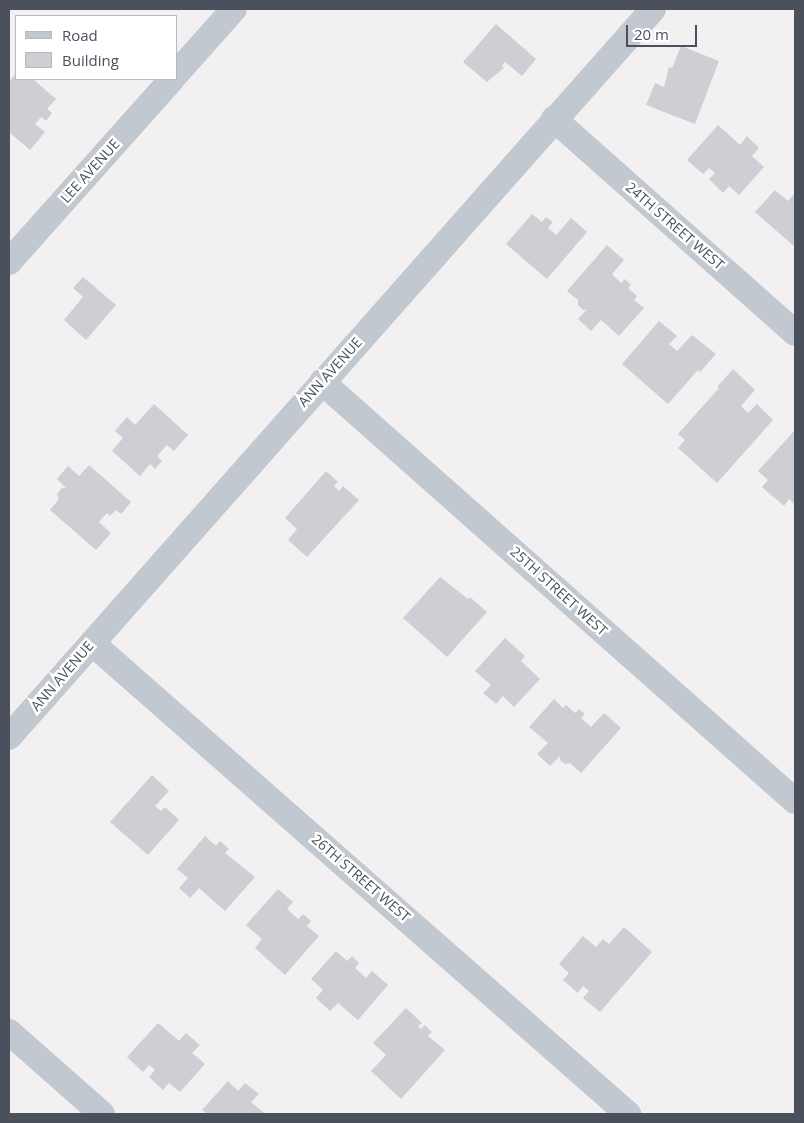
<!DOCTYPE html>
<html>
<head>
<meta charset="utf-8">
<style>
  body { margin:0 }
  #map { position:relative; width:804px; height:1123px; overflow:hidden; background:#f2f0f0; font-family:"Open Sans",sans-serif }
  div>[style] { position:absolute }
  .building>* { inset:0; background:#cecfd4 }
  .minor>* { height:26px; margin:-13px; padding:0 13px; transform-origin:13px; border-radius:13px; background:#c2c8d0 }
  span { translate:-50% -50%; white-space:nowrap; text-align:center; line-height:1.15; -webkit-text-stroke:5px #fff; paint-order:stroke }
  .street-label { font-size:14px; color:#4a505c }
  .frame { position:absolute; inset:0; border:10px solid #4a505c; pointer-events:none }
  .legend { position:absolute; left:15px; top:15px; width:162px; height:65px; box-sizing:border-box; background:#fff; border:1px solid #b7b9be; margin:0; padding:6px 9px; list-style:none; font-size:15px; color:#4a505c }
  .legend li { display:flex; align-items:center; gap:10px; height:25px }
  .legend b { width:25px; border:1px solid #b7b9be }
  .scale { position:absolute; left:626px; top:25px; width:71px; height:22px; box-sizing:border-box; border:2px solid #4a505c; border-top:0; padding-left:6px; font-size:15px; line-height:18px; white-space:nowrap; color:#4a505c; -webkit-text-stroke:4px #fff; paint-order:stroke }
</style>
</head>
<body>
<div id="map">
  <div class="building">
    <i style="clip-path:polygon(496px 24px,536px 59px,522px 76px,505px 62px,502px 66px,504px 68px,487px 82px,463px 62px)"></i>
    <i style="clip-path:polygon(681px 46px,719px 61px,695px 124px,646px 105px,655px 83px,664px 87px,669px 67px,672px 68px)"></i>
    <i style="clip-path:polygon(16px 73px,16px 79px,33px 79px,56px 99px,47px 109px,52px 113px,46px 121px,41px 117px,35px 124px,45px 132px,30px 150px,9px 132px,9px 82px)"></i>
    <i style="clip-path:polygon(718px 125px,740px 145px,747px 136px,759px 148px,752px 156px,764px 167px,739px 195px,729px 186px,723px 193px,709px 179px,715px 173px,709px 168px,703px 174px,687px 160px)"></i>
    <i style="clip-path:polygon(775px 190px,788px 201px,795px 193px,795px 247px,755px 212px)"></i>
    <i style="clip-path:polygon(532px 214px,542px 222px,546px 217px,553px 222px,548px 228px,556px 235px,571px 218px,587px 232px,547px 279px,506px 244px)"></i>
    <i style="clip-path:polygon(607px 245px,624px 260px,612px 274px,621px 283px,625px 279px,631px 285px,628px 288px,637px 296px,634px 300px,644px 308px,619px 336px,601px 320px,591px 331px,578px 319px,587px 309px,583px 310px,578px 305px,578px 300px,567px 291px)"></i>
    <i style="clip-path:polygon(83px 277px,116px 305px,86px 340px,64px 320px,83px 297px,73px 288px)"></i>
    <i style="clip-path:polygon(659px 321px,677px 336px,669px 344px,677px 351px,692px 335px,716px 354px,700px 372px,698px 370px,668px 404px,622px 364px)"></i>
    <i style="clip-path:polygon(733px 369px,755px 390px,741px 406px,748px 413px,757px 404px,773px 420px,717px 483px,678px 448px,685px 440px,678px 434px,719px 388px,717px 387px)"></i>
    <i style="clip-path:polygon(154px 404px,188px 435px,174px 451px,167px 445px,157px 456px,162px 461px,155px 469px,150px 464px,140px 476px,112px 451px,123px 438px,115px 431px,127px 417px,135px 425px)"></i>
    <i style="clip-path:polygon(794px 431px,795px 505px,789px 499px,784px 506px,762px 487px,768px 480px,758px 471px)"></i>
    <i style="clip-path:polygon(89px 465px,131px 502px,121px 514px,116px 510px,110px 516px,107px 513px,99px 522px,111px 533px,96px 550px,50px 510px,59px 499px,57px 494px,62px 488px,66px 488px,57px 479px,68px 466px,79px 476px)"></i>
    <i style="clip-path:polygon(326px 471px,338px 482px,334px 486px,339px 491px,343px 486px,359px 500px,307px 557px,288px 540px,297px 529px,285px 518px)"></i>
    <i style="clip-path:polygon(440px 577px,468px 599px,470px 597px,487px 612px,447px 657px,403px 618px)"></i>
    <i style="clip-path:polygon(505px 638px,525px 656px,521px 661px,540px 679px,514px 707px,503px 696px,496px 704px,483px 693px,491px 685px,475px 671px)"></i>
    <i style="clip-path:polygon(554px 699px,563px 708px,566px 705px,575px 713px,579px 709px,585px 714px,581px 718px,591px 727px,604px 713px,621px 728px,581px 773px,570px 763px,565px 764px,560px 760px,560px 756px,550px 766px,537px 754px,548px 743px,529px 727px)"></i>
    <i style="clip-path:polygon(152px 775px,169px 791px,155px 806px,161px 811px,165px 807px,179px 820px,148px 855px,110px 822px)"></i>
    <i style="clip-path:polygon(205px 836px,216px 846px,220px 841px,229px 849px,225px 853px,255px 877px,225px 911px,199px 888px,190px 898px,179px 888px,188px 878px,177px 869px)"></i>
    <i style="clip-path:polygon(278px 889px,293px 902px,287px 909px,298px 919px,303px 914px,311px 921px,307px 926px,319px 936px,285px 975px,255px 948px,262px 939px,246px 925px)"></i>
    <i style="clip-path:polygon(624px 927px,652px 952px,600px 1012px,583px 998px,589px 991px,583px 986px,578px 993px,563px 980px,569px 973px,559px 964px,583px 936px,596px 947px,603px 939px,609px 944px)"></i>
    <i style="clip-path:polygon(336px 951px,347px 961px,352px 956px,359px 963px,355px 968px,366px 978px,372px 971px,388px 985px,358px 1020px,338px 1003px,330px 1011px,316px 998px,323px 990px,311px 979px)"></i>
    <i style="clip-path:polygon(406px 1008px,422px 1023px,418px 1026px,421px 1029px,425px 1025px,432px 1032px,428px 1036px,445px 1050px,401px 1099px,371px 1071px,386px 1055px,373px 1043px)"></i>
    <i style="clip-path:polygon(158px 1023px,179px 1041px,186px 1033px,200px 1045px,192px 1053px,205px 1064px,180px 1092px,169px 1083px,163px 1090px,149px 1077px,155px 1070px,149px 1065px,143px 1072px,127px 1057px)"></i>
    <i style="clip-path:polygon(228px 1081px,238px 1091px,245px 1083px,259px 1094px,251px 1102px,265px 1114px,207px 1114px,202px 1110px)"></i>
  </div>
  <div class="minor">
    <i style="left:176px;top:74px;width:87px;rotate:-48.3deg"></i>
    <i style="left:554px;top:119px;width:322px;rotate:41.6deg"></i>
    <i style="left:9px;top:262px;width:245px;rotate:-48.3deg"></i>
    <i style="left:322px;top:382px;width:632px;rotate:41.54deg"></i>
    <i style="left:92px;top:643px;width:714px;rotate:41.31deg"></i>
    <i style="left:9px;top:737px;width:972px;rotate:-48.5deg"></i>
    <i style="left:9px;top:1032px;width:124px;rotate:41.4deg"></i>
  </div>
  <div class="street-label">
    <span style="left:90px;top:171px;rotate:-48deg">LEE AVENUE</span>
    <span style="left:675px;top:226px;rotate:41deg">24TH STREET WEST</span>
    <span style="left:330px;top:372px;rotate:-48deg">ANN AVENUE</span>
    <span style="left:559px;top:591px;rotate:42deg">25TH STREET WEST</span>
    <span style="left:62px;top:676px;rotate:-49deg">ANN AVENUE</span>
    <span style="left:361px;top:878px;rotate:41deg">26TH STREET WEST</span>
  </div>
  <div class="frame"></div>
  <ul class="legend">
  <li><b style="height:6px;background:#c2c8d0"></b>Road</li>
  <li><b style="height:14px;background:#cecfd4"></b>Building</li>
  </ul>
  <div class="scale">20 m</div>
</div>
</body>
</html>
